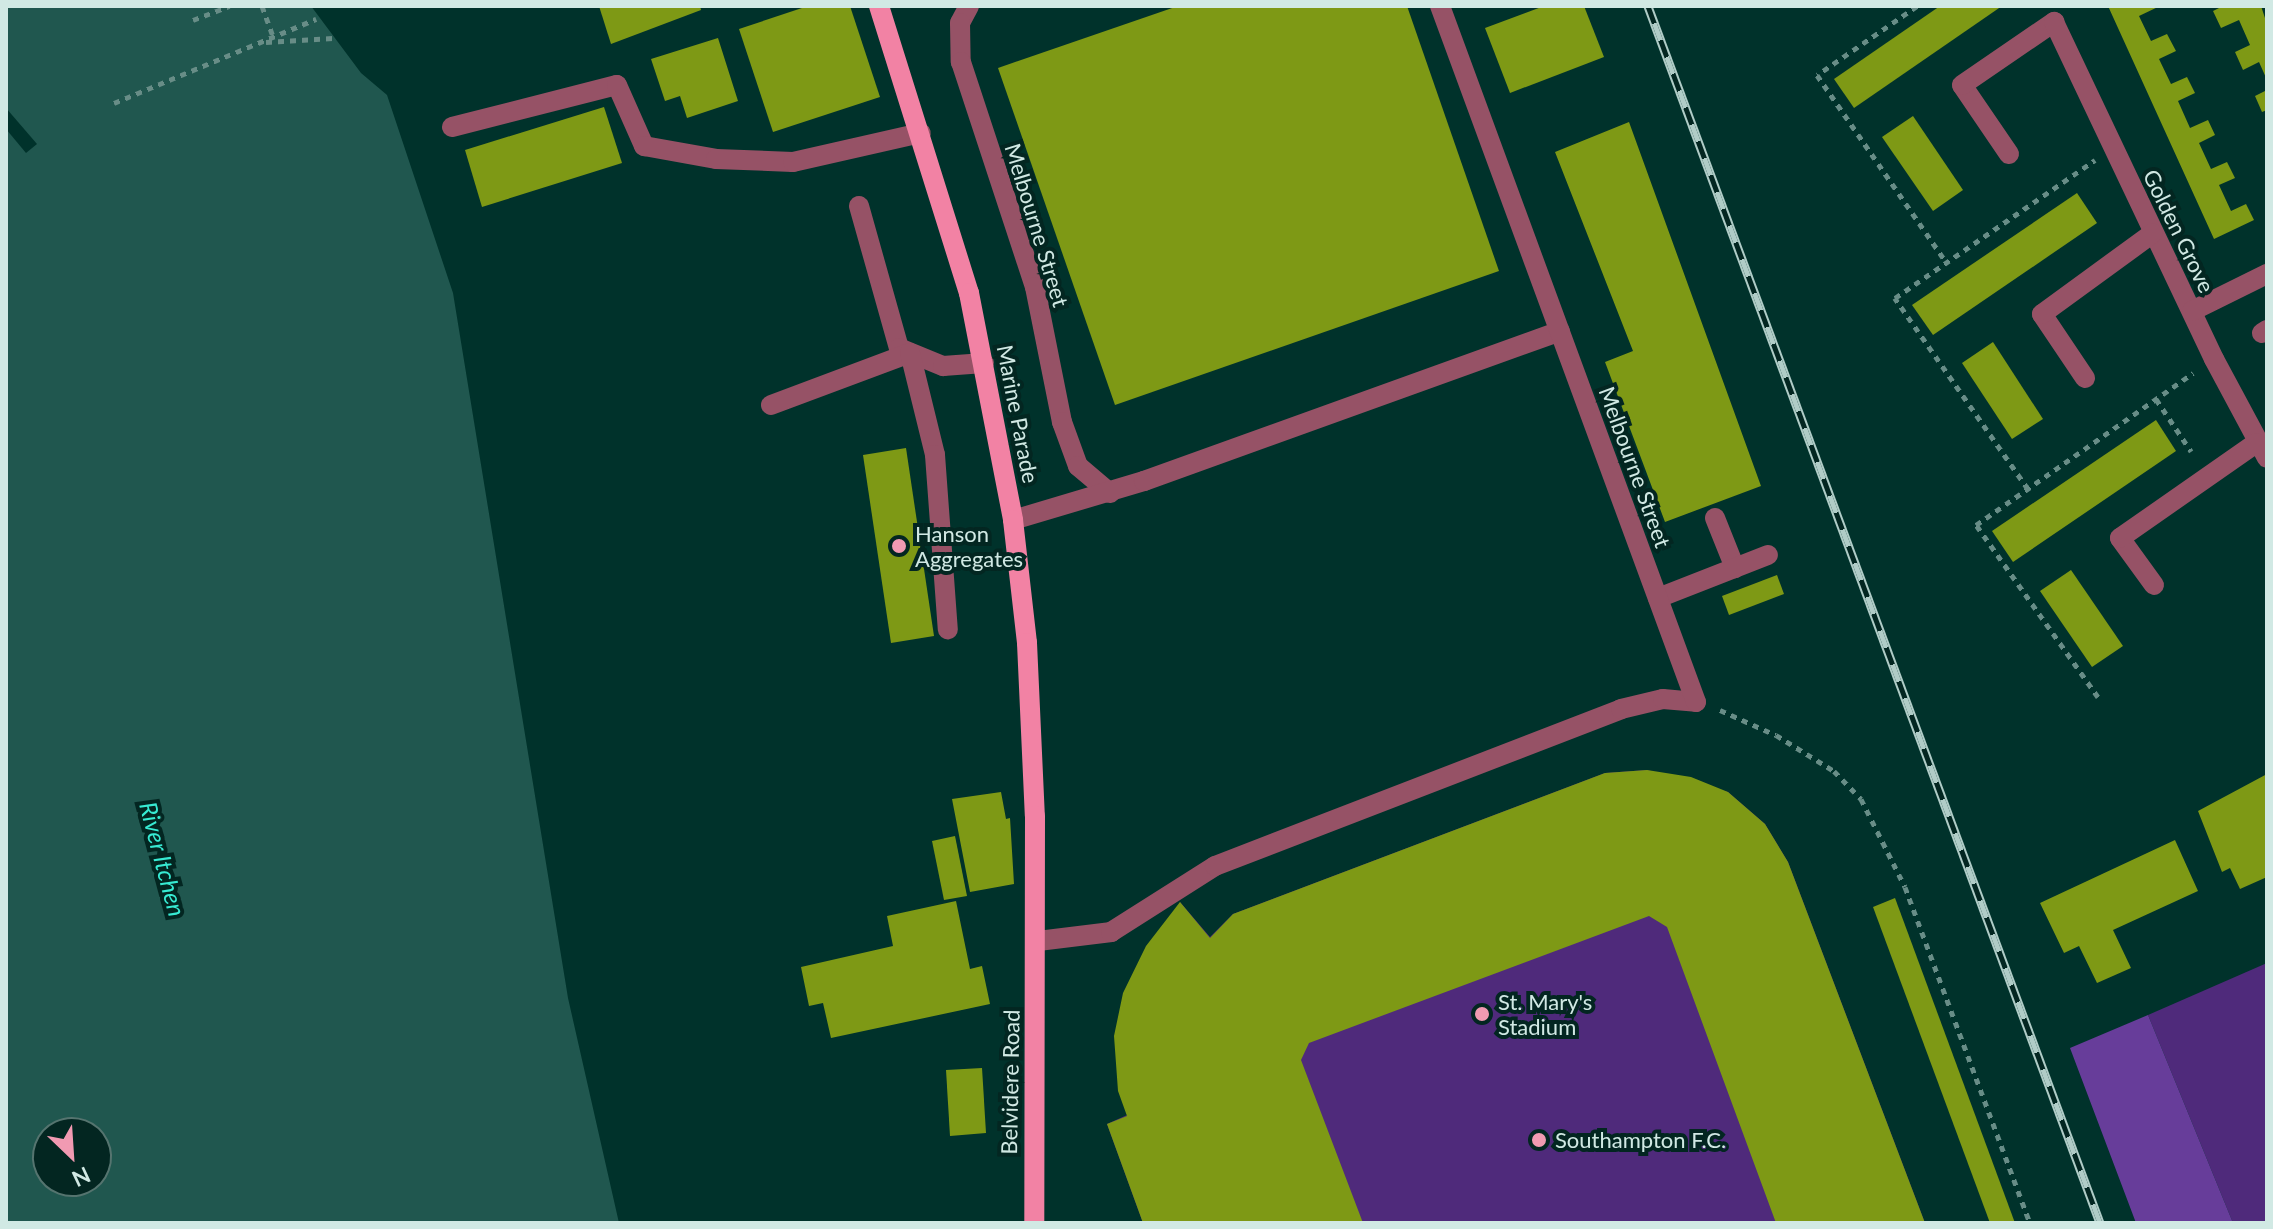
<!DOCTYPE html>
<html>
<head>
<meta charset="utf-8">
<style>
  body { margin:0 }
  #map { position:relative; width:2273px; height:1229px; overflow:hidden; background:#00322b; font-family:Lato,sans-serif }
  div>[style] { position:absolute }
  .green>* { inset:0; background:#4f2a7b }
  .forest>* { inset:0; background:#673d9a }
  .water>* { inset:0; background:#20574f }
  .pier>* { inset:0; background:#00322b }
  .building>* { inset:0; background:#7e9915 }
  .path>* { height:5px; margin-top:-2.5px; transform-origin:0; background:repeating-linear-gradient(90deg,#688d87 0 6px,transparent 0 12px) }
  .minor>* { height:20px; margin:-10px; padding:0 10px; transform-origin:10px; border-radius:10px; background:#965266 }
  .major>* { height:20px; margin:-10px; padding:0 10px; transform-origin:10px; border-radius:10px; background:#f282a4 }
  .rail>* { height:9px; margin-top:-4.5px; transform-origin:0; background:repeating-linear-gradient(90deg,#032621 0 18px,#b0ccc7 0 36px); box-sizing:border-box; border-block:2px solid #b0ccc7 }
  .dots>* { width:22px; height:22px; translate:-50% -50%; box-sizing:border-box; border:4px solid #032621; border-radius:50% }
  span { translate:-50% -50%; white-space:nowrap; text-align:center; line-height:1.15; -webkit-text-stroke:8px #032621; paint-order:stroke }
  .street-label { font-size:22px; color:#d1e9e4 }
  .poi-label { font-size:22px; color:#d1e9e4 }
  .left { translate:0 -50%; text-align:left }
  .water-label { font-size:24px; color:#37ebd3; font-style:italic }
  .frame { position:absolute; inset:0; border:8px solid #d1e9e4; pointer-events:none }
  .north { position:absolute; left:32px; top:1117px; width:80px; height:80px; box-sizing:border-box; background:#032621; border:2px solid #55746f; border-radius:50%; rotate:155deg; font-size:22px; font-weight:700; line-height:32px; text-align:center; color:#d1e9e4 }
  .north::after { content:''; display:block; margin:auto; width:28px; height:36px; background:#f19ab2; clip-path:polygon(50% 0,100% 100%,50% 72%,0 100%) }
</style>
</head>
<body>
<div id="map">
  <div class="green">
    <i style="clip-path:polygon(1647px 770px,1728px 792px,1765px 824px,1788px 862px,1925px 1223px,1143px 1223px,1107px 1124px,1127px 1115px,1180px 902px,1210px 937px,1233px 914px,1605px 773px)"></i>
    <i style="clip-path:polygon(2267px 963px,2267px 1223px,2233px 1223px,2148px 1015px)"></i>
  </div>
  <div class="forest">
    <i style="clip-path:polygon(2148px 1015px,2224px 1201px,2233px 1223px,2136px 1223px,2070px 1048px)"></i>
  </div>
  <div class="water">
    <i style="clip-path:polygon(evenodd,6px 6px,311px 6px,361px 73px,387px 95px,453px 293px,568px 998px,619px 1223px,6px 1223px,6px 6px,48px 1133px,96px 1133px,96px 1181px,48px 1181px,48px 1133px)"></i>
  </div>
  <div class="pier">
    <i style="clip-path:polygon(6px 108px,37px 144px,26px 153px,6px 129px)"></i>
  </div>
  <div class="building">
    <i style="clip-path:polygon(599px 6px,700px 6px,701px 10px,611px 44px)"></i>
    <i style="clip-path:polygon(808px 6px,850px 6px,880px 97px,773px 132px,739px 29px)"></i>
    <i style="clip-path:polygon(1178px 6px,1407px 6px,1499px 271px,1115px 405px,998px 68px)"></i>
    <i style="clip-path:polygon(1544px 6px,1584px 6px,1604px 57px,1510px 93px,1485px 28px)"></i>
    <i style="clip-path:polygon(1940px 6px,2002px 6px,1854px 108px,1834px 79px)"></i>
    <i style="clip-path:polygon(2108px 6px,2160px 6px,2139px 16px,2151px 41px,2167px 34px,2176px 51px,2159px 59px,2171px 84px,2187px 77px,2195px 93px,2178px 101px,2190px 128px,2208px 120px,2215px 135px,2199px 143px,2211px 169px,2227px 162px,2235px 178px,2219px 185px,2231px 211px,2246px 204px,2254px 220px,2214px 239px)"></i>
    <i style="clip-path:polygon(2223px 6px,2261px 6px,2267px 24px,2267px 80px,2259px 62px,2243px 70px,2235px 52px,2250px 45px,2239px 20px,2221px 28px,2213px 11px)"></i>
    <i style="clip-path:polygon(718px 38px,738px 101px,687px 118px,680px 96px,665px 101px,651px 59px)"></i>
    <i style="clip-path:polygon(2267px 90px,2267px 110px,2262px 112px,2255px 96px)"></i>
    <i style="clip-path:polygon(604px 107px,622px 163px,482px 207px,465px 150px)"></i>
    <i style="clip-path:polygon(1913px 116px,1963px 190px,1933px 211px,1882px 137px)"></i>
    <i style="clip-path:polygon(1629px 122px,1761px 486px,1665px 522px,1605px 362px,1633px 351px,1555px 152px)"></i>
    <i style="clip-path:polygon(2077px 193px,2097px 223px,1933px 335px,1912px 305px)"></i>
    <i style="clip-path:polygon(1993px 342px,2043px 419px,2012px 439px,1962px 363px)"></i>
    <i style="clip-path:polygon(2156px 420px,2176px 451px,2013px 562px,1992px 531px)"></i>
    <i style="clip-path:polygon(906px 448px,934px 636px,891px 643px,863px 455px)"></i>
    <i style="clip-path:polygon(2071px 570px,2123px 646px,2092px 667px,2040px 591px)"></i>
    <i style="clip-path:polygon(1777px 575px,1784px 594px,1729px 615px,1722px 596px)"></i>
    <i style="clip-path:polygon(1647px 770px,1691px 777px,1728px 792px,1765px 824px,1788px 862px,1925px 1223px,1776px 1223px,1667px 927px,1649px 916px,1309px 1043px,1301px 1060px,1363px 1223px,1143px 1223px,1107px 1124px,1127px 1116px,1118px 1091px,1114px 1036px,1123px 993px,1146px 946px,1180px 902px,1210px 938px,1233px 914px,1605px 773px)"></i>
    <i style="clip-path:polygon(2267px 774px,2267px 877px,2240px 889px,2230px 868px,2222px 872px,2198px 811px)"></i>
    <i style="clip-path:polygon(1001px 792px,1006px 819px,1010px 818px,1014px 884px,970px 892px,952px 799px)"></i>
    <i style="clip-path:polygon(955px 836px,967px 896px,944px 900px,932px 841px)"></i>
    <i style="clip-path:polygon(2175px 840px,2198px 891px,2113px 930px,2131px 968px,2097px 983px,2079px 946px,2064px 953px,2040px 903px)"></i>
    <i style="clip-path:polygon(1895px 898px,2015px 1223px,1990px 1223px,1873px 907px)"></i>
    <i style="clip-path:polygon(956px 901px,970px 969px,982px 966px,990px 1004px,831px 1038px,823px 1003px,809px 1006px,801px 967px,893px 946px,887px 916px)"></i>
    <i style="clip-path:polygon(982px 1068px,986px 1133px,950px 1136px,946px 1070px)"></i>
  </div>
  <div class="path">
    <i style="left:262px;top:6px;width:33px;rotate:70deg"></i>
    <i style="left:1917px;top:6px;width:121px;rotate:145.4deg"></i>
    <i style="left:1817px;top:75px;width:227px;rotate:55.4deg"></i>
    <i style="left:193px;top:20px;width:39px;rotate:-21deg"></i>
    <i style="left:266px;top:42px;width:67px;rotate:-3.4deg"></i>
    <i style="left:114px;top:103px;width:219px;rotate:-22.6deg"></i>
    <i style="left:2156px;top:399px;width:63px;rotate:56.1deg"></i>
    <i style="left:2028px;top:489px;width:233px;rotate:-124.9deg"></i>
    <i style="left:1895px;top:298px;width:243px;rotate:-34.6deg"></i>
    <i style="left:2098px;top:697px;width:211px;rotate:-125.3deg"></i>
    <i style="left:1976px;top:525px;width:265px;rotate:-35deg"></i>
    <i style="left:1720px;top:710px;width:61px;rotate:24.1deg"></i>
    <i style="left:1776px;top:735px;width:68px;rotate:31.8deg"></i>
    <i style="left:1834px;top:771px;width:39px;rotate:46deg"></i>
    <i style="left:1861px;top:799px;width:98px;rotate:63.4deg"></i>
    <i style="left:1905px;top:887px;width:358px;rotate:69.6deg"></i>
  </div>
  <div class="minor">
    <i style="left:969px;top:6px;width:19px;rotate:118deg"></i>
    <i style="left:960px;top:23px;width:39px;rotate:89deg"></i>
    <i style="left:961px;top:62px;width:237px;rotate:71.8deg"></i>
    <i style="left:1035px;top:287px;width:138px;rotate:78.7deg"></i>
    <i style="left:1062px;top:422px;width:47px;rotate:70deg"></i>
    <i style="left:1078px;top:466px;width:42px;rotate:40.2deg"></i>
    <i style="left:452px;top:127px;width:170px;rotate:-14.3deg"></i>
    <i style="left:617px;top:85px;width:67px;rotate:66.1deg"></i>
    <i style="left:644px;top:146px;width:73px;rotate:10.2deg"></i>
    <i style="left:716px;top:159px;width:77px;rotate:2.2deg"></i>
    <i style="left:793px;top:162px;width:131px;rotate:-12.8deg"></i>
    <i style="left:2009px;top:154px;width:83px;rotate:-124.3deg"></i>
    <i style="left:1962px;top:85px;width:112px;rotate:-34.4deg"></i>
    <i style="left:2054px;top:22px;width:373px;rotate:64.6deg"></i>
    <i style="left:2214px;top:359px;width:112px;rotate:61.8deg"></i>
    <i style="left:859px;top:206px;width:148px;rotate:74.3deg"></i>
    <i style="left:899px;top:348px;width:48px;rotate:22.2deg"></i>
    <i style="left:943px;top:366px;width:41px;rotate:-4.2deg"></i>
    <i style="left:2192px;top:311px;width:84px;rotate:-26.3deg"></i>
    <i style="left:2262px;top:333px;width:6px;rotate:-31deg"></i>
    <i style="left:2085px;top:378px;width:77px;rotate:-123.9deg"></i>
    <i style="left:2042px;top:314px;width:137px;rotate:-36.1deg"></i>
    <i style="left:771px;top:405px;width:148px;rotate:-20.5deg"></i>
    <i style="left:910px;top:353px;width:105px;rotate:76.2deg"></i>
    <i style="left:935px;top:455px;width:175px;rotate:85.8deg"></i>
    <i style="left:1715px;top:518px;width:54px;rotate:68.2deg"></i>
    <i style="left:1013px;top:520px;width:137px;rotate:-16.6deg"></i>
    <i style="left:1144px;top:481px;width:442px;rotate:-19.8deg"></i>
    <i style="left:2154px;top:585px;width:58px;rotate:-125.9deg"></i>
    <i style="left:2120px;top:538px;width:166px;rotate:-34.9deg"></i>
    <i style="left:1658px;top:598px;width:118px;rotate:-21.4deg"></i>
    <i style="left:1038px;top:941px;width:74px;rotate:-7deg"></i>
    <i style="left:1111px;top:932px;width:123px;rotate:-32.4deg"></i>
    <i style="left:1215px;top:866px;width:435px;rotate:-21.1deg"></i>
    <i style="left:1621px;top:709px;width:43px;rotate:-13.4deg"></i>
    <i style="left:1663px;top:699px;width:33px;rotate:5deg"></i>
    <i style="left:1696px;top:702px;width:742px;rotate:-110.19deg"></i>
  </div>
  <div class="major">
    <i style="left:879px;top:6px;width:301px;rotate:72.6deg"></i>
    <i style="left:969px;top:293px;width:231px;rotate:79deg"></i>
    <i style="left:1013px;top:520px;width:124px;rotate:83.5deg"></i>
    <i style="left:1027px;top:643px;width:173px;rotate:87.4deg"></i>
    <i style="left:1035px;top:816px;width:407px;rotate:90.1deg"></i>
  </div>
  <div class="rail">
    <i style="left:1648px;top:6px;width:1298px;rotate:69.62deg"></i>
  </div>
  <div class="dots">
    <i style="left:899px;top:546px;background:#f19ab2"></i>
    <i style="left:1482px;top:1014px;background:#f19ab2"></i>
    <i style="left:1539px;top:1140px;background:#f19ab2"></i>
  </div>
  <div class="street-label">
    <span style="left:1037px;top:225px;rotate:73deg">Melbourne Street</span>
    <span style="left:2179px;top:231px;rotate:64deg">Golden Grove</span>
    <span style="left:1018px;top:414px;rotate:79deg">Marine Parade</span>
    <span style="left:1635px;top:467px;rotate:70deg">Melbourne Street</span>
    <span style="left:1010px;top:1082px;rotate:-89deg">Belvidere Road</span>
  </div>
  <div class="poi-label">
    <span class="left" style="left:915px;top:546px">Hanson<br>Aggregates</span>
    <span class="left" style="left:1498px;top:1014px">St. Mary's<br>Stadium</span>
    <span class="left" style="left:1555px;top:1140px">Southampton F.C.</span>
  </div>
  <div class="water-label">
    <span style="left:163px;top:859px;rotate:75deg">River Itchen</span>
  </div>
  <div class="frame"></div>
  <div class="north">N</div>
</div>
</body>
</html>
